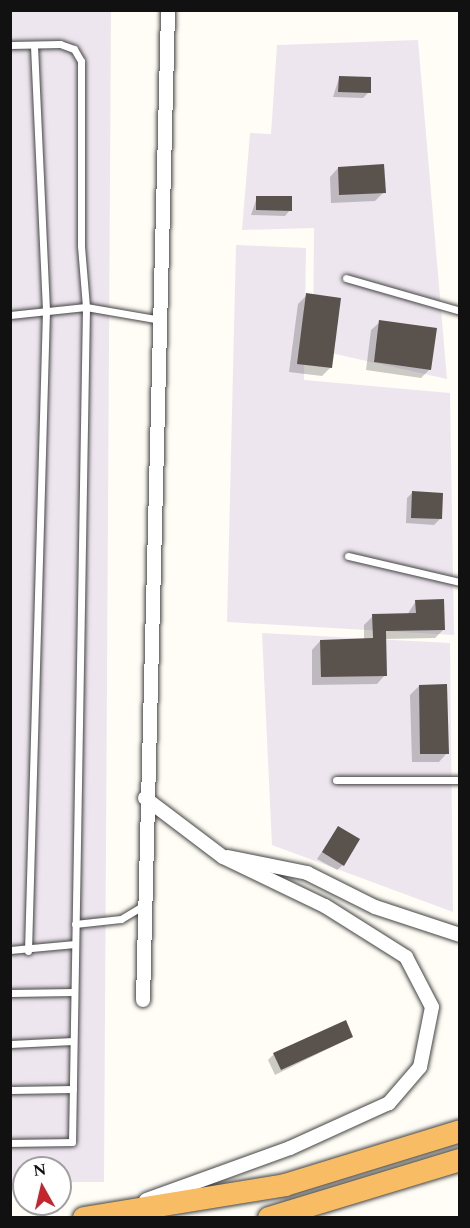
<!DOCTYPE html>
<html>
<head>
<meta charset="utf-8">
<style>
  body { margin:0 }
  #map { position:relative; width:470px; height:1228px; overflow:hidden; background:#fffdf5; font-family:Spectral,serif }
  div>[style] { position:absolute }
  .industrial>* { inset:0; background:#eee6ef }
  .shadow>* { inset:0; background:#0003 }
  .building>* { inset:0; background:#5a524d }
  .roads { filter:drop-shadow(0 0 2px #444) drop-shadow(0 0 2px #444) }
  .service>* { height:7px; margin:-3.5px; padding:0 3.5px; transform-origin:3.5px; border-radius:3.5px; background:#fff }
  .minor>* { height:14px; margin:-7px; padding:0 7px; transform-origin:7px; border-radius:7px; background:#fff }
  .trunk>* { height:22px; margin:-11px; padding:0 11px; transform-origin:11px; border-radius:11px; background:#f7bc64 }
  span { translate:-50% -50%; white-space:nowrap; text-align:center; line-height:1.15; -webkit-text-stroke:6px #fff; paint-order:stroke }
  .frame { position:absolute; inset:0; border:12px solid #111; pointer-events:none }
  .north { position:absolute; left:12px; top:1156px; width:60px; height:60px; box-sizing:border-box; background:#fff; border:2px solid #a0a0a0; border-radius:50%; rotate:352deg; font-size:16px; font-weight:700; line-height:24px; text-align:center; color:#111 }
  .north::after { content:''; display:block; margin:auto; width:21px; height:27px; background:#c4262e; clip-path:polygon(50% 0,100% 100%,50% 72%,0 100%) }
</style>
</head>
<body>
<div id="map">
  <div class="industrial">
    <i style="clip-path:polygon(10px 11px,111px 11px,104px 1182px,60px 1182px,60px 1168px,24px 1168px,24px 1182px,11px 1182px)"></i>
    <i style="clip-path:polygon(418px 40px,447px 379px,313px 349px,314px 228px,242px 230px,250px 133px,271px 134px,277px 45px)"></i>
    <i style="clip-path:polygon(236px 245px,306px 248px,304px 380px,450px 393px,454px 635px,227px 622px)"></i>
    <i style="clip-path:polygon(262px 633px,450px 643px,453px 912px,272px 845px)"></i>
  </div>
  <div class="shadow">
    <i style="clip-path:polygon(339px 78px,369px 92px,363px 98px,333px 97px)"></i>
    <i style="clip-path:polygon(338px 168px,384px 192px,375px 201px,331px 203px,330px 177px)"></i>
    <i style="clip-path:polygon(257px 197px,290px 210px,285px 216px,251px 215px)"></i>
    <i style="clip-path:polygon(307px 295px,331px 367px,322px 376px,289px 372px,298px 304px)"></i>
    <i style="clip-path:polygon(380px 322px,430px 369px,421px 378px,366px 370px,371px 330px)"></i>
    <i style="clip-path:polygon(413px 492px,440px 519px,434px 525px,406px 523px,407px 498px)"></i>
    <i style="clip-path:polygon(416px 601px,444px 629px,435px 638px,384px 639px,385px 675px,377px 684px,312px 685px,312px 650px,320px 641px,364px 640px,364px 625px,373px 616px,407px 615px)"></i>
    <i style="clip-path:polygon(419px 686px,447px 753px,439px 762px,412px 762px,410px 695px)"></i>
    <i style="clip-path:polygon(338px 828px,343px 865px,337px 870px,317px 859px)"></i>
    <i style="clip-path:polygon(352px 1037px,275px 1075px,268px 1060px,274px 1054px)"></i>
  </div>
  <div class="building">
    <i style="clip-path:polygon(339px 76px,371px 77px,371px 93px,338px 92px)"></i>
    <i style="clip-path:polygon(384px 164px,386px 193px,339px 195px,338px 167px)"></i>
    <i style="clip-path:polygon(256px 196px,292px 196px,292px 211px,256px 210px)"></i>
    <i style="clip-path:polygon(306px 293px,341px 298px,332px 368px,297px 364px)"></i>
    <i style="clip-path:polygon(379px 320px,437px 328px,431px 370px,374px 362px)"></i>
    <i style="clip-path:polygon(412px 491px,443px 493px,442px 519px,411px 518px)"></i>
    <i style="clip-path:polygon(444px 599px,445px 630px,386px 631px,387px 676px,321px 677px,320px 640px,373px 638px,372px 614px,416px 613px,415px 600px)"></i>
    <i style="clip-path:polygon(447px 684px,449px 754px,420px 754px,419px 685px)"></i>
    <i style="clip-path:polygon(338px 826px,360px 839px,344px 866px,322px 852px)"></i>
    <i style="clip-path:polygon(346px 1020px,353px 1037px,281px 1070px,273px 1053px)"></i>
  </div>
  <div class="roads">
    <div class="service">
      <i style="left:10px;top:45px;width:50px;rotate:-1.1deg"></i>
      <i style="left:60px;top:44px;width:15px;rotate:20deg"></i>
      <i style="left:74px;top:49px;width:14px;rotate:60deg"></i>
      <i style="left:81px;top:61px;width:185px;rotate:90deg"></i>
      <i style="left:81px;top:246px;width:61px;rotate:85.3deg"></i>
      <i style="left:86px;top:307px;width:835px;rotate:90.96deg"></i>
      <i style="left:72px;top:1142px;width:62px;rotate:179.1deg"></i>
      <i style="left:346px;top:278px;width:119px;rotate:16.1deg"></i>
      <i style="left:10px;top:315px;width:76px;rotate:-6deg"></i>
      <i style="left:86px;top:307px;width:76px;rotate:9.8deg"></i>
      <i style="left:348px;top:556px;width:115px;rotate:13.1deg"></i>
      <i style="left:336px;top:780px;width:124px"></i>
      <i style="left:75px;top:924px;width:46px;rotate:-6.2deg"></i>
      <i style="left:121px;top:919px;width:29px;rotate:-31deg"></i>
      <i style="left:10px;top:950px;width:65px;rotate:-5.3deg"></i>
      <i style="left:28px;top:951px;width:641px;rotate:-88.39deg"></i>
      <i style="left:46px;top:310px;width:263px;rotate:-92.6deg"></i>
      <i style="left:10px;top:993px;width:64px;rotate:-0.9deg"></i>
      <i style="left:10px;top:1044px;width:63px;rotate:-2.7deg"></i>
      <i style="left:10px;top:1090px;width:63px;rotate:-0.9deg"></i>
    </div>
    <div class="minor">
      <i style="left:145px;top:798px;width:98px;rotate:37.1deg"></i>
      <i style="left:223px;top:857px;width:113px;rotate:25.7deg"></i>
      <i style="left:325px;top:906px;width:96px;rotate:32.2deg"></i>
      <i style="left:406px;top:957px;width:56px;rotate:62.5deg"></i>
      <i style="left:432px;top:1007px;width:61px;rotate:101.3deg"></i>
      <i style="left:420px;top:1067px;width:48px;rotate:130.7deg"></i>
      <i style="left:389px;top:1103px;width:109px;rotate:155.6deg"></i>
      <i style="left:290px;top:1148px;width:153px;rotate:160.1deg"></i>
      <i style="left:228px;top:857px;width:81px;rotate:11.4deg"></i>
      <i style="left:307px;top:873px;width:76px;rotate:26.6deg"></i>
      <i style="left:375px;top:907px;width:89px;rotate:18.2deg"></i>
      <i style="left:143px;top:1000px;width:990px;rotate:-88.55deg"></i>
    </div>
    <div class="trunk">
      <i style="left:84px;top:1218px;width:204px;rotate:-9.3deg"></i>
      <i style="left:285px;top:1185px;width:183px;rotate:-17.1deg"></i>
      <i style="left:269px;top:1218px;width:200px;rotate:-16.9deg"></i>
    </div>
  </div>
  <div class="frame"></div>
  <div class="north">N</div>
</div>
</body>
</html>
